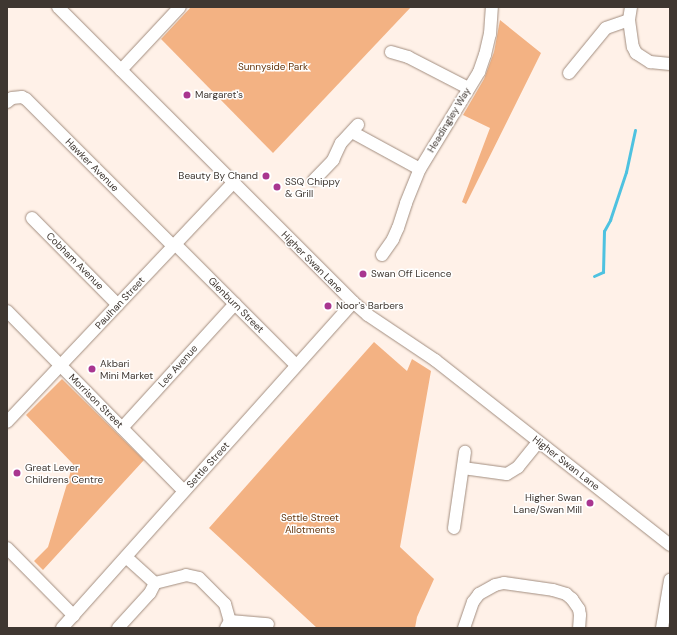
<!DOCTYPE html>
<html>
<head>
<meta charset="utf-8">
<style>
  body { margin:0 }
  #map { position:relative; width:677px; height:635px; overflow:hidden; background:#fff1e8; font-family:"DM Sans",sans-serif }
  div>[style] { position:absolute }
  .green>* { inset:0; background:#f3b283 }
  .stream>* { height:3px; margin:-1.5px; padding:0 1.5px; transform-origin:1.5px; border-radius:1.5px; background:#4ec2e0 }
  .roads { filter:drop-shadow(0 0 1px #a28d7f) drop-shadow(0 0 1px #a28d7f) }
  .minor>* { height:12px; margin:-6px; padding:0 6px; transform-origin:6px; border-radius:6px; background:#fff }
  .dots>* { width:11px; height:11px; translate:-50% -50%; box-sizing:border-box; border:2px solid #fff; border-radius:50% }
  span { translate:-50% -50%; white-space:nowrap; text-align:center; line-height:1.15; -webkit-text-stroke:3px #fff; paint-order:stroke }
  .park-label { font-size:10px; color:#64350b }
  .poi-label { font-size:10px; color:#3f3731 }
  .left { translate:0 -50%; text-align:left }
  .right { translate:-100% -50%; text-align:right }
  .street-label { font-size:10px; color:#3f3731 }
  .frame { position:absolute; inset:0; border:8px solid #3f3731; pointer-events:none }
</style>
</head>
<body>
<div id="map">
  <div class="green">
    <i style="clip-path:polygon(191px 7px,411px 7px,273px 153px,161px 39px)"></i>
    <i style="clip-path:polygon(500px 20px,541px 53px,466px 204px,462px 202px,490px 128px,463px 115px,484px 79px,494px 52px)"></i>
    <i style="clip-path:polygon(374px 342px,407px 371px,412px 359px,431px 371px,400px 547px,434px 579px,417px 617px,415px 628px,317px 628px,209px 528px)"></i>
    <i style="clip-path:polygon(62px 379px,144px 460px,43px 570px,34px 561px,48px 547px,73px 464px,26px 415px)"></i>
  </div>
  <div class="stream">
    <i style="left:594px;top:276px;width:10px;rotate:-24deg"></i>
    <i style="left:603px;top:272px;width:41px;rotate:-88.6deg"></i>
    <i style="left:604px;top:231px;width:13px;rotate:-61deg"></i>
    <i style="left:610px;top:220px;width:51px;rotate:-71.6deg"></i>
    <i style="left:626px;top:172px;width:43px;rotate:-77.9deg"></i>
  </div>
  <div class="roads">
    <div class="minor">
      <i style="left:58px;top:7px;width:417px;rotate:45deg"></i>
      <i style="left:353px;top:302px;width:20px;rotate:41deg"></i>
      <i style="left:368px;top:315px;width:81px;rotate:33.9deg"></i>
      <i style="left:435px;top:360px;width:299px;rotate:38.2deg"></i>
      <i style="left:631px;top:7px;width:13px;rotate:99deg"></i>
      <i style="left:629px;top:20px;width:27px;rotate:82deg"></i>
      <i style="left:633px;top:47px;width:7px;rotate:63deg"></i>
      <i style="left:636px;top:53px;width:17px;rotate:33deg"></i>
      <i style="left:650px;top:62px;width:20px;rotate:6deg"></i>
      <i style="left:391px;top:52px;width:18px;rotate:16deg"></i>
      <i style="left:408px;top:57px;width:68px;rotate:27.3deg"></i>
      <i style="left:121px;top:70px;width:86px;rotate:-46.9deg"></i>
      <i style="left:569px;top:73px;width:58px;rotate:-50.6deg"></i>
      <i style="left:606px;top:28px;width:24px;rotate:-19deg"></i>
      <i style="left:7px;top:102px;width:6px;rotate:-39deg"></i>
      <i style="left:12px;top:98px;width:10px;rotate:-6deg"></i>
      <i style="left:22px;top:97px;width:4px;rotate:27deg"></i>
      <i style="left:26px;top:99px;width:208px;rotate:45deg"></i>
      <i style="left:352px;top:132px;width:77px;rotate:28.6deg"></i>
      <i style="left:314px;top:180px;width:28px;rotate:-46deg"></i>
      <i style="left:333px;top:160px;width:19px;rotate:-65deg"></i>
      <i style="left:341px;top:143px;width:25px;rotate:-47deg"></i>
      <i style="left:32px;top:218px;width:122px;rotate:45.3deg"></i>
      <i style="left:175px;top:244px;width:171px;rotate:45deg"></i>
      <i style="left:382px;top:255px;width:19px;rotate:-55deg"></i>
      <i style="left:393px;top:239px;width:12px;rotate:-66deg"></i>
      <i style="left:398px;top:228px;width:26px;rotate:-72deg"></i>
      <i style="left:406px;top:203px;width:37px;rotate:-68deg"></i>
      <i style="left:420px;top:169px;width:114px;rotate:-58.7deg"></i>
      <i style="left:479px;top:72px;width:18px;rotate:-71deg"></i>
      <i style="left:485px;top:55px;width:22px;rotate:-77deg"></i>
      <i style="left:490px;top:34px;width:27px;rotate:-86deg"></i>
      <i style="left:7px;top:311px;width:252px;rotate:45.5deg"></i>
      <i style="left:7px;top:422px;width:329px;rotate:-46.6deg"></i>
      <i style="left:122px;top:428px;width:168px;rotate:-47.7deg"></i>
      <i style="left:463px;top:468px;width:44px;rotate:7.8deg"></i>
      <i style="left:507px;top:474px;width:13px;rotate:-32deg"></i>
      <i style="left:518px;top:467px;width:32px;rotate:-51deg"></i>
      <i style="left:454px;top:528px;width:77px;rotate:-81.8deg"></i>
      <i style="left:7px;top:548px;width:95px;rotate:45.4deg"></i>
      <i style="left:126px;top:557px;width:39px;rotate:42deg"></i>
      <i style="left:155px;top:583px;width:32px;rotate:-14deg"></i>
      <i style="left:186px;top:575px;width:13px;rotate:13deg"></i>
      <i style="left:199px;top:578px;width:37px;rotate:45deg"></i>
      <i style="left:225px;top:604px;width:18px;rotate:74deg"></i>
      <i style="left:230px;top:621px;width:8px;rotate:120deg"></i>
      <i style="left:230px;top:621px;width:38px;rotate:5deg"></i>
      <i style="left:62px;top:628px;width:437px;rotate:-48.2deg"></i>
      <i style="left:118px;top:628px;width:47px;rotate:-47.6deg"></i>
      <i style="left:150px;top:593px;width:11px;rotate:-63deg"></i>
      <i style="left:464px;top:628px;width:28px;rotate:-71deg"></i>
      <i style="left:473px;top:602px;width:10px;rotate:-53deg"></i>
      <i style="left:479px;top:594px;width:18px;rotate:-29deg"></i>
      <i style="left:495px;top:585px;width:9px;rotate:-13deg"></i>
      <i style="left:504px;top:583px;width:49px;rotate:8.1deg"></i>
      <i style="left:553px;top:590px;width:14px;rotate:17deg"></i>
      <i style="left:566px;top:594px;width:8px;rotate:40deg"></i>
      <i style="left:572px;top:599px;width:12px;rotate:55deg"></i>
      <i style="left:579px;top:609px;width:6px;rotate:81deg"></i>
      <i style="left:580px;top:615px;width:13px;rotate:94deg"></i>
      <i style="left:662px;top:628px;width:49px;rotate:-80.5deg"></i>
    </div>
  </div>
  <div class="dots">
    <i style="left:187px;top:95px;background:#a93690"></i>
    <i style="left:266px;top:176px;background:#a93690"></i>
    <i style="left:277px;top:187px;background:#a93690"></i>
    <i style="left:363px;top:274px;background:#a93690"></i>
    <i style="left:328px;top:306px;background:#a93690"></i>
    <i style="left:92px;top:369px;background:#a93690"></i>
    <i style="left:17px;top:473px;background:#a93690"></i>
    <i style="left:590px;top:503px;background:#a93690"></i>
  </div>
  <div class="park-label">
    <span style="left:273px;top:67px">Sunnyside Park</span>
    <span style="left:310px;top:523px">Settle Street<br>Allotments</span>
  </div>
  <div class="poi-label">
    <span class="left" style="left:195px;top:95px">Margaret's</span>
    <span class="right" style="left:258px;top:176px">Beauty By Chand</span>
    <span class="left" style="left:285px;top:187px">SSQ Chippy<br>&amp; Grill</span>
    <span class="left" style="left:371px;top:274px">Swan Off Licence</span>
    <span class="left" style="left:336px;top:306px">Noor's Barbers</span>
    <span class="left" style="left:100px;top:369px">Akbari<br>Mini Market</span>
    <span class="left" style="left:25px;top:473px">Great Lever<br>Childrens Centre</span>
    <span class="right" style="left:582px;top:503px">Higher Swan<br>Lane/Swan Mill</span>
  </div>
  <div class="street-label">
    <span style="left:449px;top:120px;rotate:-59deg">Headingley Way</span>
    <span style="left:92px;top:165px;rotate:45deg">Hawker Avenue</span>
    <span style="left:75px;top:261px;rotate:45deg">Cobham Avenue</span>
    <span style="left:312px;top:262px;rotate:45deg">Higher Swan Lane</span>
    <span style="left:120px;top:303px;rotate:-47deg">Paulhan Street</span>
    <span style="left:236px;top:305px;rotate:45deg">Glenburn Street</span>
    <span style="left:178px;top:366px;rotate:-48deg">Lee Avenue</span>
    <span style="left:96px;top:401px;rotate:45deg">Morrison Street</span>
    <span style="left:566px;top:463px;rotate:38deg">Higher Swan Lane</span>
    <span style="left:208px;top:465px;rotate:-48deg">Settle Street</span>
  </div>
  <div class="frame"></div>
</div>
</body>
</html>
